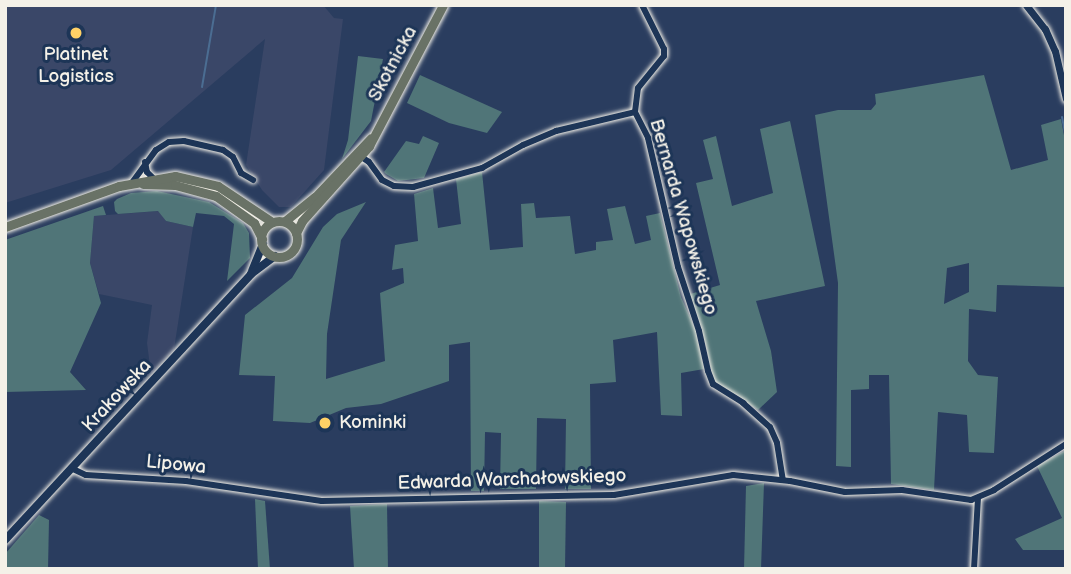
<!DOCTYPE html>
<html>
<head>
<meta charset="utf-8">
<style>
  body { margin:0 }
  #map { position:relative; width:1071px; height:574px; overflow:hidden; background:#2a3d5f; font-family:"Balsamiq Sans",sans-serif }
  div>[style] { position:absolute }
  .built>* { inset:0; background:#3a4768 }
  .green>* { inset:0; background:#507578 }
  .stream>* { height:2px; margin:-1px; padding:0 1px; transform-origin:1px; border-radius:1px; background:#4b6d92 }
  .roads { filter:drop-shadow(0 0 2px #f4f1e8) drop-shadow(0 0 2px #f4f1e8) }
  .minor>* { height:6px; margin:-3px; padding:0 3px; transform-origin:3px; border-radius:3px; background:#1d3557 }
  .tertiary>* { height:7px; margin:-3.5px; padding:0 3.5px; transform-origin:3.5px; border-radius:3.5px; background:#1d3557 }
  .secondary>* { height:8px; margin:-4px; padding:0 4px; transform-origin:4px; border-radius:4px; background:#1d3557 }
  .primary>* { height:9px; margin:-4.5px; padding:0 4.5px; transform-origin:4.5px; border-radius:4.5px; background:#697266 }
  .primary>.ring { margin:-4.5px; padding:0; box-sizing:content-box; background:none; border:9px solid #697266; border-radius:50% }
  .dots>* { width:19px; height:19px; translate:-50% -50%; box-sizing:border-box; border:4px solid #1d3557; border-radius:50% }
  span { translate:-50% -50%; white-space:nowrap; text-align:center; line-height:1.15; -webkit-text-stroke:6px #1d3557; paint-order:stroke }
  .poi-label { font-size:19px; color:#f4f1e8 }
  .left { translate:0 -50%; text-align:left }
  .street-label { font-size:19px; color:#f4f1e8 }
  .frame { position:absolute; inset:0; border:7px solid #f4f1e8; pointer-events:none }
</style>
</head>
<body>
<div id="map">
  <div class="built">
    <i style="clip-path:polygon(5px 5px,323px 5px,334px 18px,343px 19px,324px 170px,291px 207px,279px 207px,262px 190px,246px 165px,265px 39px,111px 170px,5px 203px)"></i>
    <i style="clip-path:polygon(159px 211px,166px 221px,193px 227px,174px 349px,151px 374px,147px 343px,152px 305px,99px 294px,90px 263px,94px 216px)"></i>
  </div>
  <div class="green">
    <i style="clip-path:polygon(358px 56px,383px 59px,371px 121px,342px 159px,348px 140px)"></i>
    <i style="clip-path:polygon(420px 75px,502px 112px,487px 133px,449px 123px,407px 103px)"></i>
    <i style="clip-path:polygon(evenodd,984px 75px,1011px 170px,1048px 160px,1041px 125px,1061px 119px,1066px 146px,1066px 287px,997px 285px,996px 312px,969px 309px,968px 361px,978px 375px,998px 377px,994px 453px,969px 452px,967px 415px,938px 412px,934px 490px,891px 484px,889px 375px,869px 375px,869px 389px,851px 390px,851px 467px,836px 466px,838px 283px,815px 115px,838px 110px,871px 110px,876px 104px,875px 94px,984px 75px,969px 263px,969px 292px,944px 304px,947px 268px,969px 263px)"></i>
    <i style="clip-path:polygon(790px 121px,825px 286px,756px 301px,771px 351px,777px 392px,758px 410px,714px 381px,704px 338px,687px 295px,720px 285px,696px 183px,713px 179px,703px 140px,716px 136px,732px 206px,773px 193px,760px 129px)"></i>
    <i style="clip-path:polygon(423px 136px,439px 143px,424px 178px,398px 181px,386px 174px,384px 172px,406px 141px,419px 144px)"></i>
    <i style="clip-path:polygon(482px 172px,490px 250px,523px 247px,521px 204px,534px 203px,536px 218px,570px 216px,575px 254px,596px 250px,596px 242px,613px 240px,607px 209px,625px 206px,635px 244px,651px 240px,646px 216px,660px 213px,681px 297px,696px 331px,704px 369px,681px 373px,682px 416px,661px 415px,657px 332px,613px 340px,616px 382px,590px 384px,591px 489px,565px 489px,566px 419px,537px 418px,536px 489px,500px 489px,501px 433px,485px 432px,484px 491px,471px 491px,470px 342px,449px 345px,449px 381px,381px 404px,346px 408px,310px 423px,273px 421px,275px 376px,239px 375px,245px 315px,292px 278px,323px 227px,337px 214px,366px 202px,341px 240px,327px 334px,326px 379px,385px 361px,380px 293px,404px 283px,403px 268px,392px 270px,395px 245px,418px 241px,414px 194px,433px 188px,438px 228px,461px 224px,456px 179px)"></i>
    <i style="clip-path:polygon(157px 191px,209px 202px,243px 223px,249px 233px,250px 258px,227px 281px,234px 224px,224px 216px,196px 213px,193px 227px,166px 221px,158px 211px,118px 214px,115px 211px,114px 202px,117px 199px,131px 193px)"></i>
    <i style="clip-path:polygon(103px 206px,106px 215px,94px 216px,90px 263px,101px 303px,70px 372px,86px 390px,5px 392px,5px 240px)"></i>
    <i style="clip-path:polygon(1066px 450px,1066px 550px,1023px 550px,1015px 539px,1062px 518px,1037px 466px)"></i>
    <i style="clip-path:polygon(764px 483px,761px 569px,744px 569px,746px 486px)"></i>
    <i style="clip-path:polygon(255px 499px,265px 501px,270px 569px,258px 569px)"></i>
    <i style="clip-path:polygon(539px 501px,566px 502px,565px 569px,539px 569px)"></i>
    <i style="clip-path:polygon(387px 504px,388px 569px,354px 569px,350px 506px)"></i>
    <i style="clip-path:polygon(39px 515px,49px 520px,48px 569px,5px 569px,5px 554px)"></i>
  </div>
  <div class="stream">
    <i style="left:202px;top:87px;width:83px;rotate:-80.3deg"></i>
    <i style="left:1062px;top:117px;width:20px;rotate:79deg"></i>
  </div>
  <div class="roads">
    <div class="minor">
      <i style="left:635px;top:112px;width:24px;rotate:-83deg"></i>
      <i style="left:638px;top:88px;width:41px;rotate:-50.9deg"></i>
      <i style="left:664px;top:56px;width:7px;rotate:-90deg"></i>
      <i style="left:664px;top:49px;width:49px;rotate:-116.6deg"></i>
      <i style="left:357px;top:154px;width:14px;rotate:34deg"></i>
      <i style="left:369px;top:162px;width:22px;rotate:54deg"></i>
      <i style="left:382px;top:180px;width:13px;rotate:27deg"></i>
      <i style="left:394px;top:186px;width:19px;rotate:3deg"></i>
      <i style="left:413px;top:187px;width:72px;rotate:-15.4deg"></i>
      <i style="left:482px;top:168px;width:47px;rotate:-29.3deg"></i>
      <i style="left:523px;top:145px;width:36px;rotate:-23deg"></i>
      <i style="left:556px;top:131px;width:81px;rotate:-13.5deg"></i>
      <i style="left:635px;top:112px;width:29px;rotate:63deg"></i>
      <i style="left:648px;top:138px;width:132px;rotate:76.9deg"></i>
      <i style="left:678px;top:267px;width:67px;rotate:71.8deg"></i>
      <i style="left:699px;top:331px;width:41px;rotate:77.3deg"></i>
      <i style="left:708px;top:371px;width:14px;rotate:69deg"></i>
      <i style="left:713px;top:384px;width:36px;rotate:32deg"></i>
      <i style="left:743px;top:403px;width:36px;rotate:42deg"></i>
      <i style="left:770px;top:427px;width:17px;rotate:66deg"></i>
      <i style="left:777px;top:443px;width:37px;rotate:81deg"></i>
      <i style="left:145px;top:162px;width:10px;rotate:79deg"></i>
      <i style="left:147px;top:172px;width:8px;rotate:45deg"></i>
      <i style="left:131px;top:184px;width:42px;rotate:-53.7deg"></i>
      <i style="left:156px;top:150px;width:15px;rotate:-32deg"></i>
      <i style="left:169px;top:142px;width:15px;rotate:-4deg"></i>
      <i style="left:184px;top:141px;width:40px;rotate:13deg"></i>
      <i style="left:223px;top:150px;width:12px;rotate:35deg"></i>
      <i style="left:233px;top:157px;width:18px;rotate:63deg"></i>
      <i style="left:241px;top:173px;width:14px;rotate:30deg"></i>
      <i style="left:73px;top:469px;width:14px;rotate:25deg"></i>
      <i style="left:86px;top:475px;width:100px;rotate:3.4deg"></i>
      <i style="left:186px;top:481px;width:137px;rotate:8.4deg"></i>
      <i style="left:322px;top:501px;width:292px;rotate:-1.2deg"></i>
      <i style="left:614px;top:495px;width:121px;rotate:-9.5deg"></i>
      <i style="left:733px;top:475px;width:57px;rotate:6deg"></i>
      <i style="left:790px;top:481px;width:56px;rotate:11.3deg"></i>
      <i style="left:845px;top:492px;width:57px;rotate:-2deg"></i>
      <i style="left:902px;top:490px;width:70px;rotate:8.2deg"></i>
      <i style="left:971px;top:500px;width:25px;rotate:-23deg"></i>
      <i style="left:994px;top:490px;width:85px;rotate:-32.6deg"></i>
      <i style="left:974px;top:569px;width:71px;rotate:-86.8deg"></i>
    </div>
    <div class="tertiary">
      <i style="left:1026px;top:5px;width:31px;rotate:52deg"></i>
      <i style="left:1045px;top:29px;width:24px;rotate:66deg"></i>
      <i style="left:1055px;top:51px;width:49px;rotate:77.1deg"></i>
    </div>
    <div class="secondary">
      <i style="left:252px;top:271px;width:29px;rotate:-68deg"></i>
      <i style="left:5px;top:540px;width:362px;rotate:-47.2deg"></i>
      <i style="left:251px;top:274px;width:30px;rotate:-37deg"></i>
    </div>
    <div class="primary">
      <i style="left:143px;top:184px;width:32px;rotate:2deg"></i>
      <i style="left:175px;top:185px;width:42px;rotate:15deg"></i>
      <i style="left:216px;top:196px;width:47px;rotate:35.4deg"></i>
      <i style="left:254px;top:223px;width:18px;rotate:63deg"></i>
      <i style="left:285px;top:221px;width:38px;rotate:-39deg"></i>
      <i style="left:315px;top:197px;width:81px;rotate:-46.5deg"></i>
      <i class="ring" style="left:261px;top:221px;width:27px;height:27px"></i>
      <i style="left:5px;top:227px;width:121px;rotate:-19.8deg"></i>
      <i style="left:119px;top:186px;width:57px;rotate:-10.1deg"></i>
      <i style="left:175px;top:176px;width:44px;rotate:13.1deg"></i>
      <i style="left:218px;top:186px;width:65px;rotate:33.7deg"></i>
      <i style="left:296px;top:233px;width:13px;rotate:-63deg"></i>
      <i style="left:302px;top:221px;width:101px;rotate:-48.2deg"></i>
      <i style="left:369px;top:146px;width:159px;rotate:-62.3deg"></i>
    </div>
  </div>
  <div class="dots">
    <i style="left:76px;top:33px;background:#ffd166"></i>
    <i style="left:325px;top:423px;background:#ffd166"></i>
  </div>
  <div class="poi-label">
    <span style="left:76px;top:66px">Platinet<br>Logistics</span>
    <span class="left" style="left:339px;top:423px">Kominki</span>
  </div>
  <div class="street-label">
    <span style="left:393px;top:64px;rotate:-62deg">Skotnicka</span>
    <span style="left:683px;top:217px;rotate:74deg">Bernarda Wapowskiego</span>
    <span style="left:117px;top:396px;rotate:-47deg">Krakowska</span>
    <span style="left:176px;top:465px;rotate:6deg">Lipowa</span>
    <span style="left:512px;top:480px;rotate:-2deg">Edwarda Warchałowskiego</span>
  </div>
  <div class="frame"></div>
</div>
</body>
</html>
